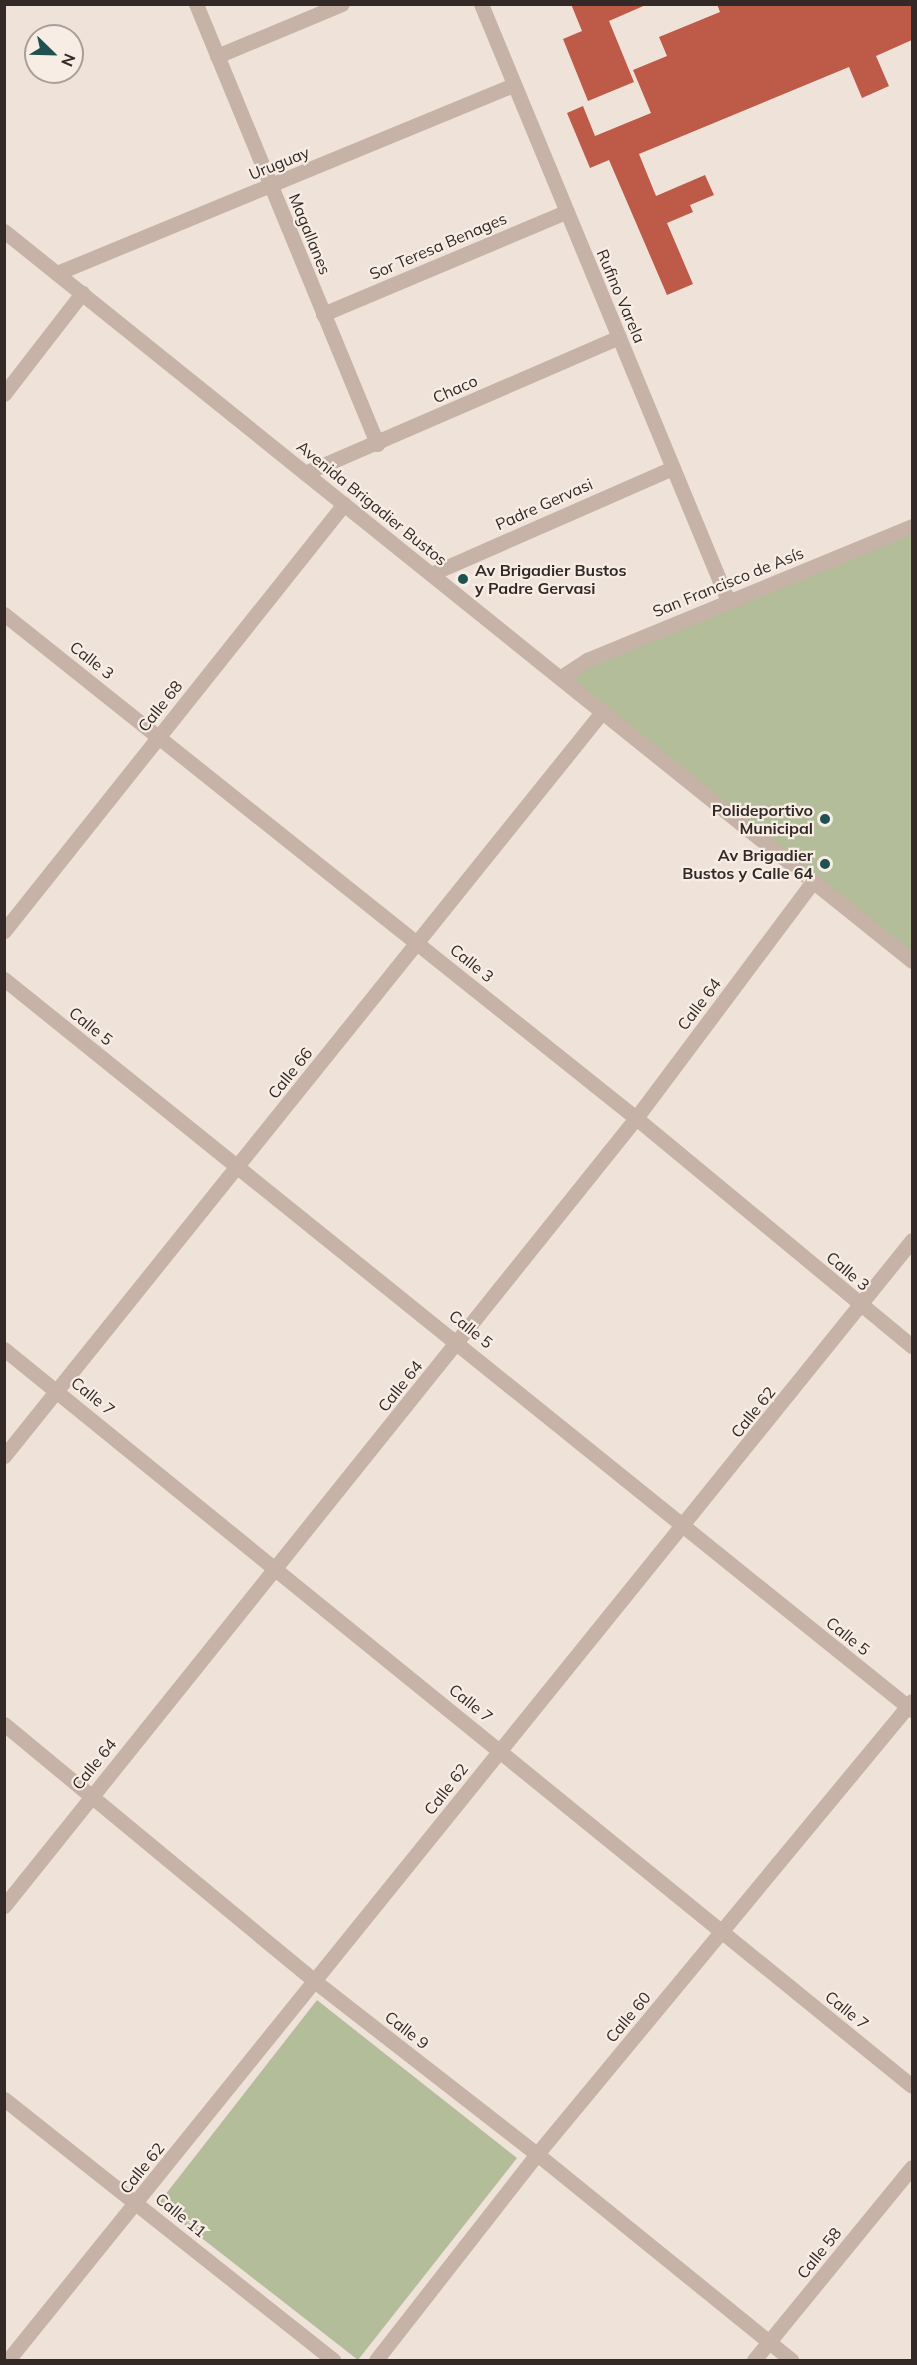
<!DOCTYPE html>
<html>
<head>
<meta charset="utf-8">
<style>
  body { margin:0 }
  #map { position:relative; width:917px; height:2365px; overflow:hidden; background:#efe3d9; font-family:Mulish,sans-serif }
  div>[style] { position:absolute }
  .green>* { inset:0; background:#b4bd9a }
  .building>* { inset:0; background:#be5a48 }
  .minor>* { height:15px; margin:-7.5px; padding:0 7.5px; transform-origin:7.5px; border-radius:7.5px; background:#c6b2a6 }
  .tertiary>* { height:15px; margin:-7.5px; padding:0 7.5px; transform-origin:7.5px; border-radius:7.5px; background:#c6b2a6 }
  .dots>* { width:16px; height:16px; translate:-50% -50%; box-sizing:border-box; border:3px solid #f7ede5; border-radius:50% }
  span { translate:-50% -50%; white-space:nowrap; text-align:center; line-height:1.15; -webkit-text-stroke:4.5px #f7ede5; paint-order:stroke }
  .street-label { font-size:16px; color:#332926 }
  .poi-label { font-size:16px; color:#332926; font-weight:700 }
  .left { translate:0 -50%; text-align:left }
  .right { translate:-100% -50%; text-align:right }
  .frame { position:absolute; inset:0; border:6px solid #332926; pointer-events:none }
  .north { position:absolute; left:24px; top:24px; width:60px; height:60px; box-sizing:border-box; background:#f7ede5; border:2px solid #a99f99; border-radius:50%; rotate:113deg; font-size:16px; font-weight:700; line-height:24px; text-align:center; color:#332926 }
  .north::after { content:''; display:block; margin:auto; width:21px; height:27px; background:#1f5150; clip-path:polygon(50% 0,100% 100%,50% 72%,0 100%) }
</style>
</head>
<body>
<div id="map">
  <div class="green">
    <i style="clip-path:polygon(912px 529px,912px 961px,561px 677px)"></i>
    <i style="clip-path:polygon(317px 2000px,517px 2158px,358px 2360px,158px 2204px)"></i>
  </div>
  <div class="building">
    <i style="clip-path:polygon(571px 4px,648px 4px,609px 21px,634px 82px,588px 101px,563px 39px,582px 31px)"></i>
    <i style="clip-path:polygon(717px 4px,912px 4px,912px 40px,876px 56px,889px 86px,862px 98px,849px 67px,639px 154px,656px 196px,705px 175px,714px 195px,690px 205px,693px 212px,667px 223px,693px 284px,667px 295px,609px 160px,590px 168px,567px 113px,583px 106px,595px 136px,651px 113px,633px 70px,667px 56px,659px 37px,720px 12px)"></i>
  </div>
  <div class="minor">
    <i style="left:196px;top:4px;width:476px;rotate:67.6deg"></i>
    <i style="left:481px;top:4px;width:646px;rotate:67.52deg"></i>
    <i style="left:217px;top:56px;width:135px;rotate:-22.6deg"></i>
    <i style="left:57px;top:273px;width:494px;rotate:-22.4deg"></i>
    <i style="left:323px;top:314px;width:264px;rotate:-22.8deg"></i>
    <i style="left:4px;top:394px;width:128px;rotate:-52.3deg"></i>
    <i style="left:305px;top:473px;width:342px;rotate:-23.4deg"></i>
    <i style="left:431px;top:574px;width:264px;rotate:-23.7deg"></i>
    <i style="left:4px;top:614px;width:808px;rotate:38.57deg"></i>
    <i style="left:636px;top:1118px;width:358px;rotate:39.6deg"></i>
    <i style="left:561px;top:677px;width:31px;rotate:-33deg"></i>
    <i style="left:587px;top:660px;width:352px;rotate:-22.4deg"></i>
    <i style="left:4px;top:931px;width:546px;rotate:-51.47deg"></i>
    <i style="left:4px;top:979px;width:1166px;rotate:38.84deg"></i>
    <i style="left:4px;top:1349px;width:1169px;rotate:39.07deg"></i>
    <i style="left:4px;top:1456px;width:955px;rotate:-51.21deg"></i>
    <i style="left:4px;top:1724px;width:406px;rotate:39.6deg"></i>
    <i style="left:317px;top:1983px;width:279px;rotate:37.9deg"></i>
    <i style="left:537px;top:2154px;width:327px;rotate:39deg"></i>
    <i style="left:4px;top:1906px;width:1010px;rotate:-51.27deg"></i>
    <i style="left:636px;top:1118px;width:296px;rotate:-53.2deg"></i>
    <i style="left:4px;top:2099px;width:420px;rotate:38.4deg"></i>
    <i style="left:8px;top:2360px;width:1439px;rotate:-51.09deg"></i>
    <i style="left:376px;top:2360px;width:261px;rotate:-52deg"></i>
    <i style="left:537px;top:2154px;width:588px;rotate:-50.38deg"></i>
    <i style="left:754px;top:2360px;width:249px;rotate:-50.7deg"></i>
  </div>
  <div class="tertiary">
    <i style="left:4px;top:231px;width:1165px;rotate:38.8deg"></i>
  </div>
  <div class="dots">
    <i style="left:463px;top:579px;background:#1f5150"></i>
    <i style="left:825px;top:819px;background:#1f5150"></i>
    <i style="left:825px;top:864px;background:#1f5150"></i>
  </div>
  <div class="street-label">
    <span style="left:279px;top:163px;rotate:-22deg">Uruguay</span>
    <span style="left:310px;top:234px;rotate:68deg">Magallanes</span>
    <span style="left:438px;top:246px;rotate:-23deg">Sor Teresa Benages</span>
    <span style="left:621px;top:296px;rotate:67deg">Rufino Varela</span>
    <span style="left:455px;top:389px;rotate:-24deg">Chaco</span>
    <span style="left:372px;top:503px;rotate:39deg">Avenida Brigadier Bustos</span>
    <span style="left:544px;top:504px;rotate:-24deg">Padre Gervasi</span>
    <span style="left:728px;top:582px;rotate:-22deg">San Francisco de Asís</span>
    <span style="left:92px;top:660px;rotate:38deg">Calle 3</span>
    <span style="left:160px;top:706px;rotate:-51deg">Calle 68</span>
    <span style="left:472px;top:963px;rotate:39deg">Calle 3</span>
    <span style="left:699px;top:1004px;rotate:-53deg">Calle 64</span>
    <span style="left:91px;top:1026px;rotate:39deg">Calle 5</span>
    <span style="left:290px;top:1073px;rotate:-51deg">Calle 66</span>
    <span style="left:848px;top:1271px;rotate:40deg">Calle 3</span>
    <span style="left:471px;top:1329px;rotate:39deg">Calle 5</span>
    <span style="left:400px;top:1386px;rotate:-51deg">Calle 64</span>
    <span style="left:93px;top:1396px;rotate:39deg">Calle 7</span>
    <span style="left:753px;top:1412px;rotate:-51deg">Calle 62</span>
    <span style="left:848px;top:1636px;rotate:39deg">Calle 5</span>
    <span style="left:471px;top:1703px;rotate:39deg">Calle 7</span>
    <span style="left:94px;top:1764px;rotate:-51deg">Calle 64</span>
    <span style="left:446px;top:1789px;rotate:-52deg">Calle 62</span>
    <span style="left:847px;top:2010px;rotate:39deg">Calle 7</span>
    <span style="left:628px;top:2017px;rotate:-50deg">Calle 60</span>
    <span style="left:407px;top:2030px;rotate:38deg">Calle 9</span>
    <span style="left:142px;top:2168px;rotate:-51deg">Calle 62</span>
    <span style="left:181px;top:2215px;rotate:39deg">Calle 11</span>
    <span style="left:819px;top:2253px;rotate:-51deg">Calle 58</span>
  </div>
  <div class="poi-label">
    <span class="left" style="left:475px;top:579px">Av Brigadier Bustos<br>y Padre Gervasi</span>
    <span class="right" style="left:813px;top:819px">Polideportivo<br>Municipal</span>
    <span class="right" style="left:813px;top:864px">Av Brigadier<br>Bustos y Calle 64</span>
  </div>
  <div class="frame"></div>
  <div class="north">N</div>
</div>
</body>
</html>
